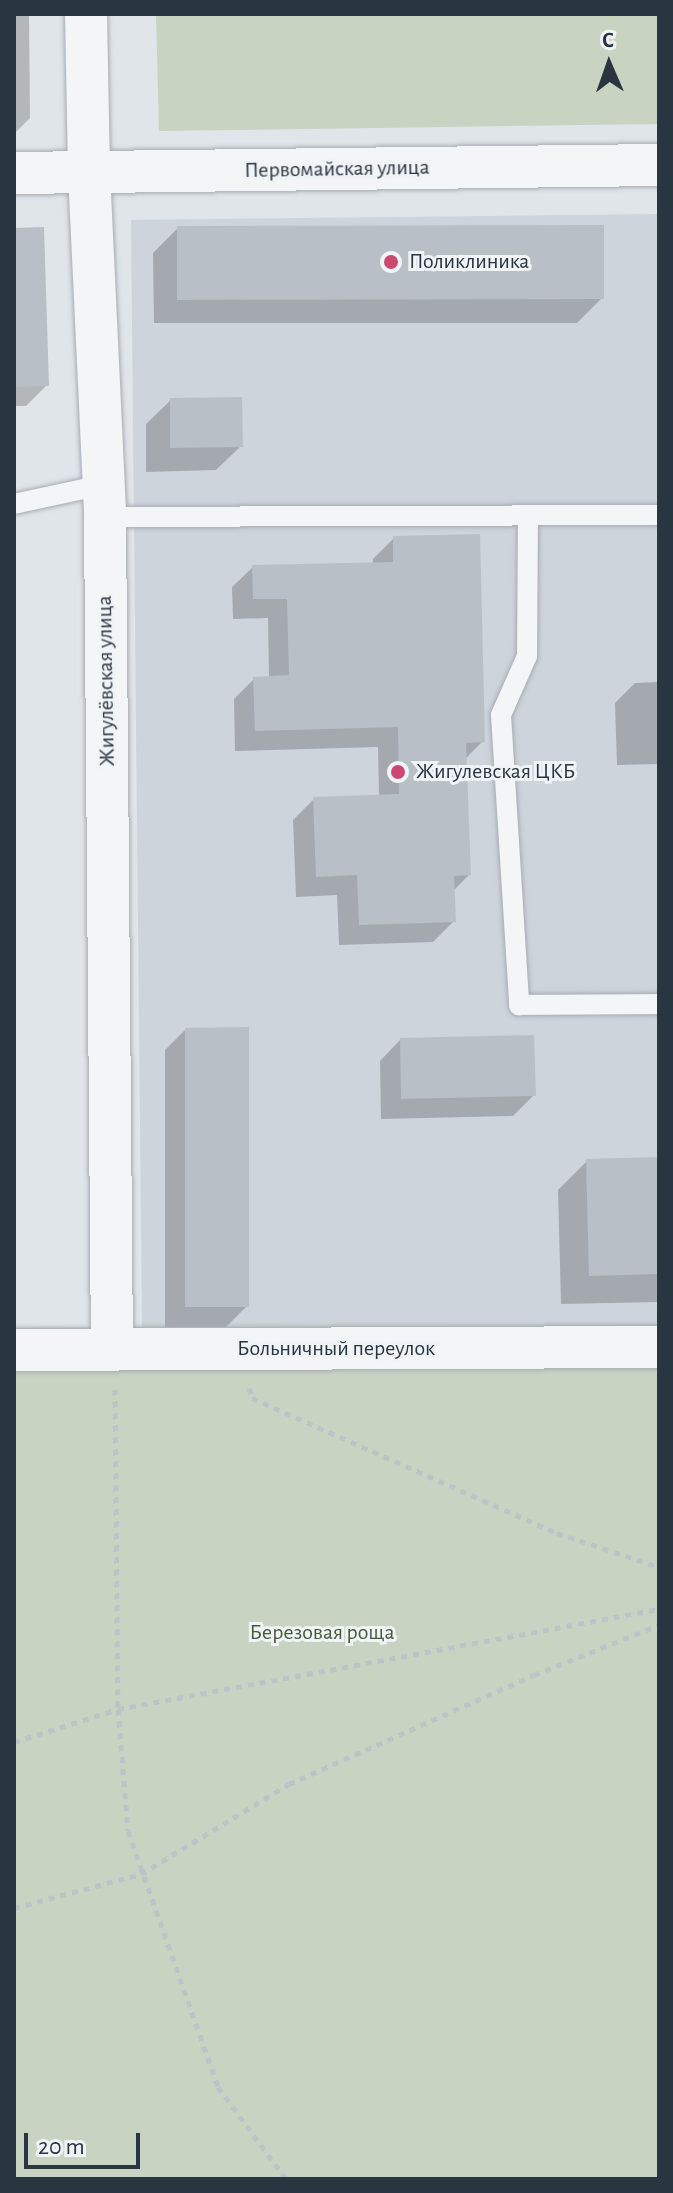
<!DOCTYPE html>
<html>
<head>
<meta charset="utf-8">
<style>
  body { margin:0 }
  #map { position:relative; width:673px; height:2193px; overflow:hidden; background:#e0e5e9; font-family:"Alegreya Sans",sans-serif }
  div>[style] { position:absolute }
  .built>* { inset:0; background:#ced4db }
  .green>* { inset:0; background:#c8d3c2 }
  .shadow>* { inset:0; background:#0003 }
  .building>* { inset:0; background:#b8bfc6 }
  .path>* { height:5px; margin-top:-2.5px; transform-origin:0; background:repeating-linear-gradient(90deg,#bec3c7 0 6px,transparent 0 12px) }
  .roads { filter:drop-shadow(0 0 2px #a5adb3) drop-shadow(0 0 2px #a5adb3) }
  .lane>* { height:20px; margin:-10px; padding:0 10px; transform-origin:10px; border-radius:10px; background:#f3f5f7 }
  .street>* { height:42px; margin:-21px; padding:0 21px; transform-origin:21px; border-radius:21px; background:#f3f5f7 }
  .dots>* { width:22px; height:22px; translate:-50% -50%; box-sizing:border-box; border:4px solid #f0f4f6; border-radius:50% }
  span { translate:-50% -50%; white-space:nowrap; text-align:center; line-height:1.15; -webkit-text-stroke:6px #f0f4f6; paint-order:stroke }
  .street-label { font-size:22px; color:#293540 }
  .poi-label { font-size:22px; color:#293540 }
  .left { translate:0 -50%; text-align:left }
  .park-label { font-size:22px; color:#435c37 }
  .frame { position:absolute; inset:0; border:16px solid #293540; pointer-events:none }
  .north { position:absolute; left:569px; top:24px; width:80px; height:80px; -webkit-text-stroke:6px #f0f4f6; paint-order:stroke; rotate:358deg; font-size:22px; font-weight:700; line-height:32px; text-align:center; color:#293540 }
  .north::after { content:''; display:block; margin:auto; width:28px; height:36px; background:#293540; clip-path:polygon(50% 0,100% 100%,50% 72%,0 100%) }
  .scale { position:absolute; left:24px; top:2133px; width:116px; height:36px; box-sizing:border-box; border:4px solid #293540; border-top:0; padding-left:10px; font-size:24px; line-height:28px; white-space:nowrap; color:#293540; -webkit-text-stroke:6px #f0f4f6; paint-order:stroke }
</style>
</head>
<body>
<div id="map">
  <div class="built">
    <i style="clip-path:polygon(659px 214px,659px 1324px,142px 1327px,131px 220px)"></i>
  </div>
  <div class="green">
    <i style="clip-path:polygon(156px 14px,659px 14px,659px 124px,159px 131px)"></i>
    <i style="clip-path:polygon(659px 1324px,659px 2179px,14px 2179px,14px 1328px)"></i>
  </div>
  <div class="shadow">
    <i style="clip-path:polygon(14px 14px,29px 14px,30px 118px,14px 134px)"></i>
    <i style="clip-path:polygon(178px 228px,602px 298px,577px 323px,154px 323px,153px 253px)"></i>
    <i style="clip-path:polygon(14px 230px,47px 385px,26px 406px,14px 406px)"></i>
    <i style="clip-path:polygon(171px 400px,241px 446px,216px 470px,146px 472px,146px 424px)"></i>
    <i style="clip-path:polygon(394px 538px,483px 741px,464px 760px,469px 875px,453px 891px,454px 921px,433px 942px,339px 945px,337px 895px,296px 897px,293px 820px,314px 799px,379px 796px,378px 747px,235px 751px,234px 699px,254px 679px,269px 678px,268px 618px,233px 619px,232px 587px,253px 567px,373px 564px,373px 559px)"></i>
    <i style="clip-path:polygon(659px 682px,659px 764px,617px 765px,615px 703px,635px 683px)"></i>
    <i style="clip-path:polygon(185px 1030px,247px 1306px,226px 1327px,165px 1327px,165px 1050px)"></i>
    <i style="clip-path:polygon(400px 1040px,534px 1095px,513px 1116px,381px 1119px,380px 1061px)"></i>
    <i style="clip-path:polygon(659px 1159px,659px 1302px,561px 1304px,558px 1190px,587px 1161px)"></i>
    <i style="clip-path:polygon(14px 1200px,15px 1266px,14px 1267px)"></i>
  </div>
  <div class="building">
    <i style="clip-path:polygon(604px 225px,604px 299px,177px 300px,177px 226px)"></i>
    <i style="clip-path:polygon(44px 227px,49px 386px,14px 387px,14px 228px)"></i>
    <i style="clip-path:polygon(242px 397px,243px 447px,170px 448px,170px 398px)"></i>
    <i style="clip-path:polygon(480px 534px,485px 742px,466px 743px,471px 875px,454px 876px,456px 922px,359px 925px,357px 875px,316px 877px,313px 797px,399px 794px,398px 727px,255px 731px,253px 677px,289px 675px,287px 599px,253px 599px,252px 565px,393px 562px,393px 536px)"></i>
    <i style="clip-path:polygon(249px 1027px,249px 1307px,185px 1307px,185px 1028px)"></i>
    <i style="clip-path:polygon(534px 1035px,536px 1096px,401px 1099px,400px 1038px)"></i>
    <i style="clip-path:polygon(659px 1157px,659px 1274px,589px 1276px,586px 1159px)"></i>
  </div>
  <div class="path">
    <i style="left:249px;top:1388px;width:10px;rotate:73deg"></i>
    <i style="left:252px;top:1398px;width:334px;rotate:23.9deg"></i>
    <i style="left:557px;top:1533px;width:108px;rotate:18.4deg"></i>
    <i style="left:115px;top:1389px;width:320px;rotate:89.5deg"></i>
    <i style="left:118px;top:1709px;width:122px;rotate:85.3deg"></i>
    <i style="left:128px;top:1831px;width:271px;rotate:70.6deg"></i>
    <i style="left:218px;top:2087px;width:114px;rotate:53.5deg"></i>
    <i style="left:14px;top:1742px;width:109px;rotate:-17.6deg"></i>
    <i style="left:118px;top:1709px;width:550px;rotate:-10.47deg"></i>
    <i style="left:14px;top:1908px;width:131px;rotate:-15deg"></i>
    <i style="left:141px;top:1874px;width:173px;rotate:-31.3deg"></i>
    <i style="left:289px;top:1784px;width:268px;rotate:-24deg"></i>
    <i style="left:534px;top:1675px;width:135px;rotate:-21.8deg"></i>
  </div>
  <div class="roads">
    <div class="lane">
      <i style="left:14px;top:504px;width:91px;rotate:-12.1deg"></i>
      <i style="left:528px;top:515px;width:141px;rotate:90.4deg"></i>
      <i style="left:527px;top:656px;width:64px;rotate:113.8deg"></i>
      <i style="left:501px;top:715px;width:291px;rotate:86.4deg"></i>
      <i style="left:519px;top:1005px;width:140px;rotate:-0.4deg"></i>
      <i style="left:105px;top:517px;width:554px;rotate:-0.21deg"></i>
    </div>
    <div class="street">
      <i style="left:86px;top:14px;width:158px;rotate:88.9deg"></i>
      <i style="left:89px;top:172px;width:345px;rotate:87.3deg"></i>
      <i style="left:105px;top:517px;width:831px;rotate:89.52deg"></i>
      <i style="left:14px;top:173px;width:645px;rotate:-0.71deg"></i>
      <i style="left:14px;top:1350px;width:645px;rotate:-0.27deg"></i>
    </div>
  </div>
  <div class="dots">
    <i style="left:391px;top:262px;background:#cc4870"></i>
    <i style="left:398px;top:772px;background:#cc4870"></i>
  </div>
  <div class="street-label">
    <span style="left:337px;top:169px;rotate:-1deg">Первомайская улица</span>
    <span style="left:106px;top:681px;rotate:-91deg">Жигулёвская улица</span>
    <span style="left:336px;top:1349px">Больничный переулок</span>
  </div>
  <div class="poi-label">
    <span class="left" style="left:409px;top:262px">Поликлиника</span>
    <span class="left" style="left:416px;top:772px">Жигулевская ЦКБ</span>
  </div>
  <div class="park-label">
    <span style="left:322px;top:1633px">Березовая роща</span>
  </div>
  <div class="frame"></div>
  <div class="north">С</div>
  <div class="scale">20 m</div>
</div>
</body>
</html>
